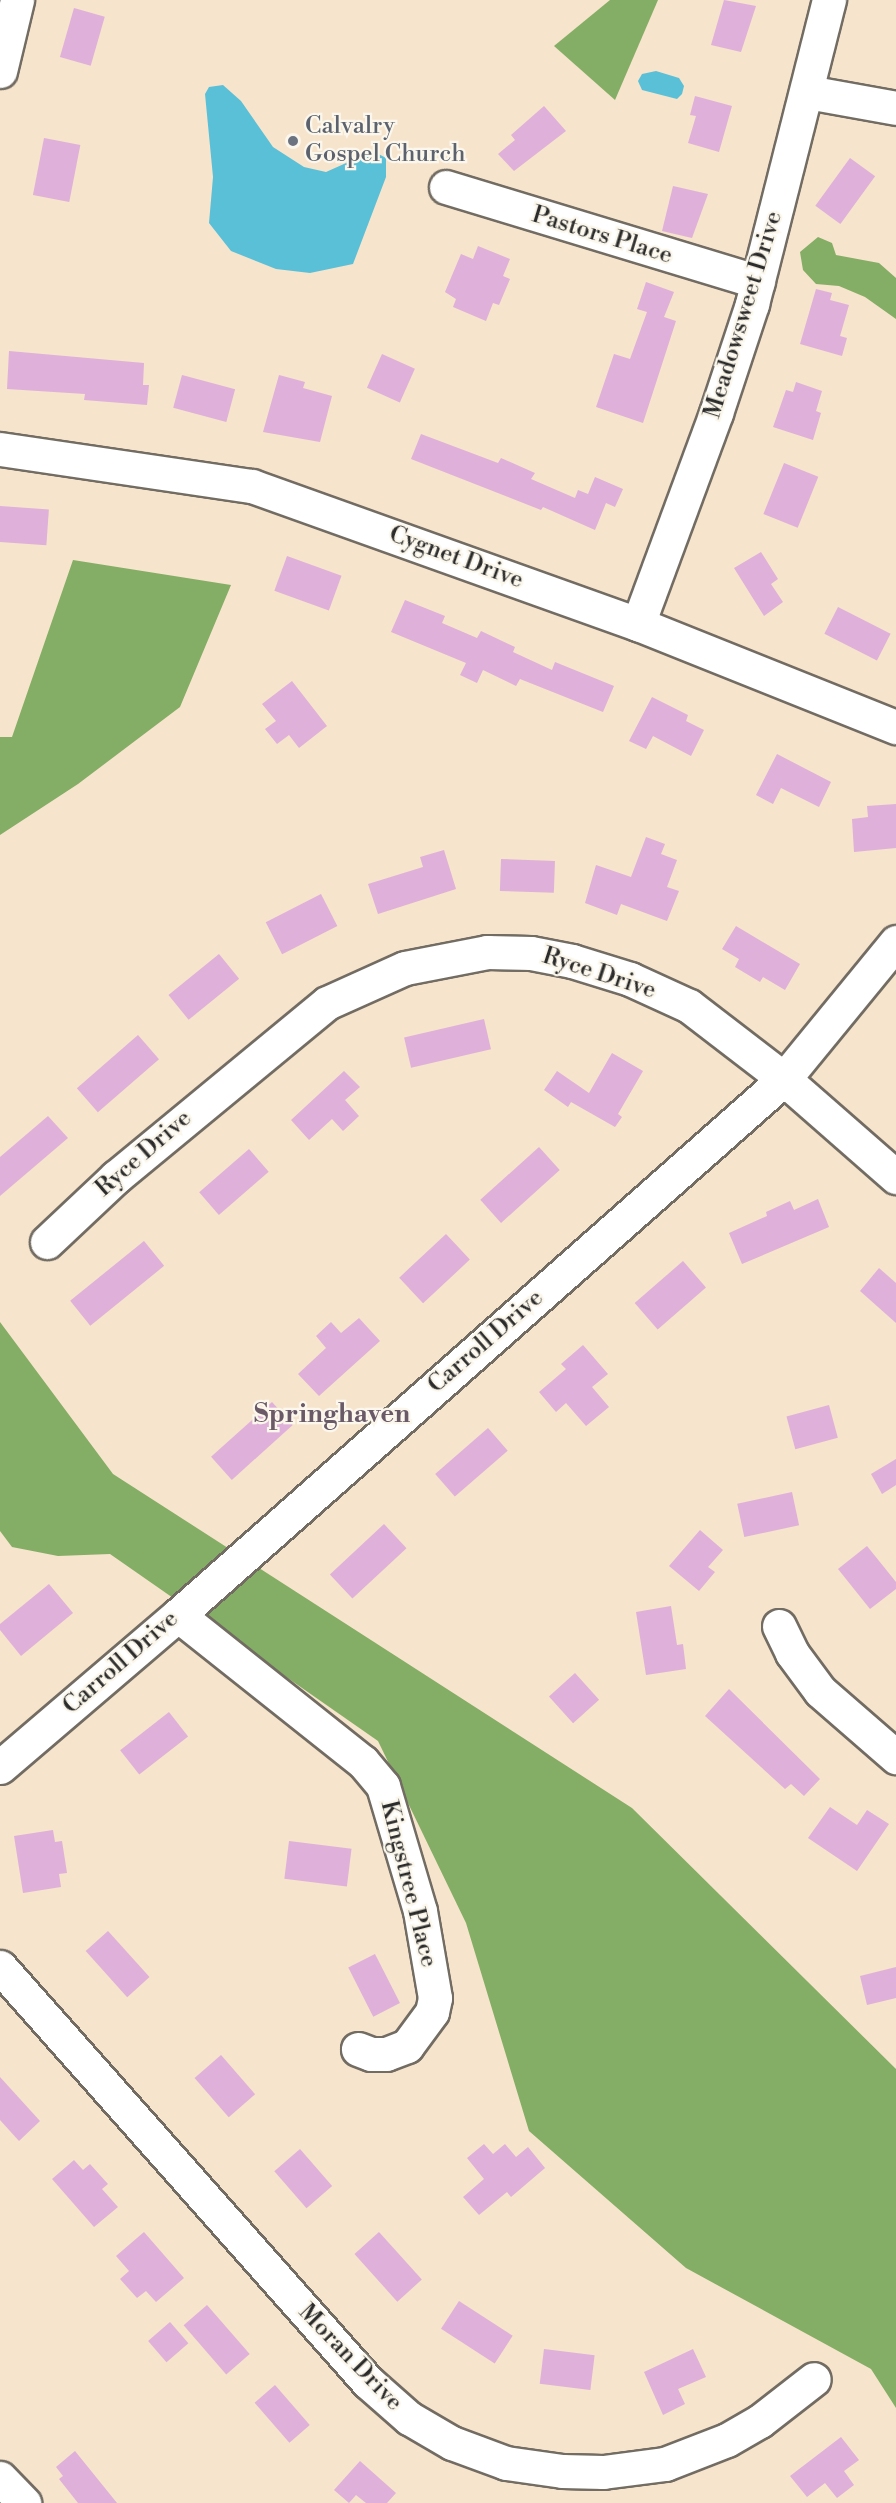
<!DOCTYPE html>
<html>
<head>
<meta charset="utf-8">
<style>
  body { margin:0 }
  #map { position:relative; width:896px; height:2503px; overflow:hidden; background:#f6e4cc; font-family:"Libre Bodoni",serif }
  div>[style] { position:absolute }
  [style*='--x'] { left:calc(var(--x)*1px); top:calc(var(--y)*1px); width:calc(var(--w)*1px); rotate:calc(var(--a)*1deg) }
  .forest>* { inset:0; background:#84ae65 }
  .water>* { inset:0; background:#5ac0d8 }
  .building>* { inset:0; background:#dfb0d9; transform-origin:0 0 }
  .roads { filter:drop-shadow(2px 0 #726c63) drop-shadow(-2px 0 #726c63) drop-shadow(0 2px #726c63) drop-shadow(0 -2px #726c63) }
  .minor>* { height:33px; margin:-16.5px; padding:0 16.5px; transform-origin:16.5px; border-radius:16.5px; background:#fff }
  .dots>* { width:16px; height:16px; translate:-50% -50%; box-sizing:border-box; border:3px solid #fbf7ec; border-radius:50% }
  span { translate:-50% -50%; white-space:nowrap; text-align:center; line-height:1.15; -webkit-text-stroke:4.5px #fbf7ec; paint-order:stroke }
  .worship-label { font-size:24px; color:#5b616d }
  .left { translate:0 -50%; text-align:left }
  .street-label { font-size:24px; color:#2b2b2b }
  .neighbourhood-label { font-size:26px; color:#6a5a68; font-weight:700 }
</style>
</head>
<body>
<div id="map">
  <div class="forest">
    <div style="clip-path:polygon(610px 0,658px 0,615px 100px,554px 46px)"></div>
    <div style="clip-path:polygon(818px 237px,832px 243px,836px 255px,879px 263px,896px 278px,896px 319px,865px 297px,839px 286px,816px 284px,803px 270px,800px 252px)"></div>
    <div style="clip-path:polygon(73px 560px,231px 585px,180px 707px,78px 784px,0 835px,0 737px,12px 737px)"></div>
    <div style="clip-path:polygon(0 1322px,113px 1474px,632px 1808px,896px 2069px,896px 2408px,871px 2369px,686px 2268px,529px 2131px,466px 1923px,378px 1741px,110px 1554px,58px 1556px,12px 1547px,0 1531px)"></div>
  </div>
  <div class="water">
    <div style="clip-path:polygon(656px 71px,679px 78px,684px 86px,682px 94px,677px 99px,642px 90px,638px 81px,642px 74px)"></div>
    <div style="clip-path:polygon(223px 85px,241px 101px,273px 147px,304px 167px,326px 172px,373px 151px,386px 158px,386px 177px,353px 264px,310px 273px,276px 269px,231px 251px,209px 223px,213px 177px,205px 94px,209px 87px)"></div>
  </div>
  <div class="building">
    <div style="clip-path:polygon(724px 0,756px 6px,741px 52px,711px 45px)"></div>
    <div style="left:74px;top:8px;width:32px;height:51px;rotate:16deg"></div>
    <div style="clip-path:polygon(695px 96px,732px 106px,719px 152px,688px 143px,696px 116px,690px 115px)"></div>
    <div style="clip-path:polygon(544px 106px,566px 131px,514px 171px,498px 154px,515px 140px,511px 135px)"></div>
    <div style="left:44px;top:138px;width:37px;height:58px;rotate:11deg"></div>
    <div style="left:850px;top:158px;width:31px;height:59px;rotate:36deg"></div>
    <div style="clip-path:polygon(673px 186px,708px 194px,692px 238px,662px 231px)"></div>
    <div style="clip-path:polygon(478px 246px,510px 259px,503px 276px,510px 279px,499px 305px,493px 303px,486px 321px,453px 307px,456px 299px,445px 292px,461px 254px,473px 259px)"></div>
    <div style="clip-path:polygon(646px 282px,674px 292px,664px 317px,676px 321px,643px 423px,596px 407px,614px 354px,630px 359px,647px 312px,637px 309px)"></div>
    <div style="clip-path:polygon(816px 289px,832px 293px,830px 300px,849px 305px,840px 336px,847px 338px,842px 356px,800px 344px)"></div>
    <div style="clip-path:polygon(9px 351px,144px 363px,143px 385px,149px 385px,147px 405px,84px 400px,85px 394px,7px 389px)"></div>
    <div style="left:382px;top:354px;width:36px;height:37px;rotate:24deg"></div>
    <div style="left:182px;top:375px;width:55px;height:34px;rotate:15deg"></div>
    <div style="clip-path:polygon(279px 375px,305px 382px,303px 388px,332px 396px,320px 442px,263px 432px)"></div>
    <div style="clip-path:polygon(796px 382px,822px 391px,816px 411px,821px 413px,813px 440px,773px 427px,786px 390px,793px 392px)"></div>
    <div style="clip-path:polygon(421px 434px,498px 463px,501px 458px,535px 473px,531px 479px,575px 498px,578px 490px,588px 494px,595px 477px,623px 489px,615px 507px,606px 503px,595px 530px,543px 507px,541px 510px,411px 459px)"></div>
    <div style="left:784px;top:463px;width:37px;height:55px;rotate:22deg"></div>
    <div style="left:0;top:506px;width:49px;height:36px;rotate:4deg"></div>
    <div style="clip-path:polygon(761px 552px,778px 579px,771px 584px,783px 602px,764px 616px,734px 568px)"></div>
    <div style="left:287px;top:556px;width:58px;height:37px;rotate:20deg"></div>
    <div style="clip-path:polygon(405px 600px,445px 616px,442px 623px,477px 638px,481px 631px,515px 647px,513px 652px,552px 670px,555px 662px,614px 686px,603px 712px,520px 679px,516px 686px,483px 670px,477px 683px,460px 675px,466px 663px,391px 632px)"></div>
    <div style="left:838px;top:607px;width:59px;height:30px;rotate:27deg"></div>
    <div style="clip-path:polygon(292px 681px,327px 726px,299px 748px,289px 735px,277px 744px,265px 729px,276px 721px,262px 704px)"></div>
    <div style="clip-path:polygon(652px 697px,688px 715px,686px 721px,704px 730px,691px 756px,653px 736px,646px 749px,629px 741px)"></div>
    <div style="clip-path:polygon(777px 754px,831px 782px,819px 807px,781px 788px,773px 804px,756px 795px)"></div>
    <div style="clip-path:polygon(896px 804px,896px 848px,854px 852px,852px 819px,868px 817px,867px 806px)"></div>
    <div style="clip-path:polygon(646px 837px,665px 844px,661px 854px,677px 860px,667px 887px,679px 891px,667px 921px,621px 904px,617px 915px,585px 903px,596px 865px,631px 877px)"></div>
    <div style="clip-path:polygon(444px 850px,456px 889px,378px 914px,368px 884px,423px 867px,420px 857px)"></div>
    <div style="left:501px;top:859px;width:54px;height:32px;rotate:2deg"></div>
    <div style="left:321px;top:894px;width:36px;height:62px;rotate:63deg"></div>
    <div style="clip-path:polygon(736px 926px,800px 964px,785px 990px,763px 977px,760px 982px,735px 967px,739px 959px,722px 949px)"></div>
    <div style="left:219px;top:954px;width:32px;height:65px;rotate:51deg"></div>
    <div style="left:484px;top:1019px;width:31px;height:82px;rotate:77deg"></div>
    <div style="left:138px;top:1035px;width:32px;height:81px;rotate:49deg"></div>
    <div style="clip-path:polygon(612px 1053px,643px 1071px,618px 1114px,622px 1117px,615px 1127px,571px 1102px,568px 1107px,544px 1090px,557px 1071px,589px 1093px)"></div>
    <div style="clip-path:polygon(344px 1071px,360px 1087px,345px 1100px,359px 1116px,343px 1131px,332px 1119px,309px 1140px,291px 1120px)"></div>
    <div style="clip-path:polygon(48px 1116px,68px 1138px,0 1196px,0 1157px)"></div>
    <div style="left:539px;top:1147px;width:31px;height:79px;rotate:48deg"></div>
    <div style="left:249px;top:1149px;width:30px;height:66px;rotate:49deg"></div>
    <div style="clip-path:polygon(818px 1199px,829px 1227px,742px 1264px,729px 1233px,767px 1216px,766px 1212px,790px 1201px,794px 1210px)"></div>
    <div style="left:446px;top:1234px;width:35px;height:64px;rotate:47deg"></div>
    <div style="left:144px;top:1241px;width:32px;height:95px;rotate:51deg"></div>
    <div style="left:683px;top:1261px;width:35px;height:64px;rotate:49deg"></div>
    <div style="clip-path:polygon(879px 1268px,896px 1283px,896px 1323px,860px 1291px)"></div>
    <div style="clip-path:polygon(359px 1318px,380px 1341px,319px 1396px,298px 1374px,326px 1348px,316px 1336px,331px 1322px,341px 1333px)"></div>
    <div style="clip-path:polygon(583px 1345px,608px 1374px,592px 1387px,609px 1407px,586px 1426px,566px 1403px,556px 1412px,539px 1392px,566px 1369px,561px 1364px)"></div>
    <div style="left:272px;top:1402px;width:31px;height:82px;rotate:48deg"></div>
    <div style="left:829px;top:1405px;width:34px;height:44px;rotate:75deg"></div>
    <div style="left:488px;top:1428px;width:30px;height:70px;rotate:49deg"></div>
    <div style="clip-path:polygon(896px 1459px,896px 1485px,882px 1494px,871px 1474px)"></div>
    <div style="left:792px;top:1492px;width:34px;height:56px;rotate:78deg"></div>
    <div style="left:384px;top:1524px;width:33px;height:74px;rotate:47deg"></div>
    <div style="clip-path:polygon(700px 1530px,723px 1550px,708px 1567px,715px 1572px,699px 1591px,669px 1566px)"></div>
    <div style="clip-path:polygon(867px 1546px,896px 1582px,896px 1589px,870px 1609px,838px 1569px)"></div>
    <div style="clip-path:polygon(49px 1584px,73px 1613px,21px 1656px,0 1630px,0 1624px)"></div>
    <div style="clip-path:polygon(671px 1606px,677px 1645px,683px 1644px,686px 1669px,646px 1675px,636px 1612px)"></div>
    <div style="left:575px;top:1673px;width:36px;height:35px;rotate:48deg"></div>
    <div style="clip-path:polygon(729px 1689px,820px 1779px,804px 1796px,791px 1784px,785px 1789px,705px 1716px)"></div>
    <div style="left:169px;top:1712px;width:31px;height:62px;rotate:52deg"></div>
    <div style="clip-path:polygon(830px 1807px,857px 1825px,867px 1810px,889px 1824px,857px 1871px,808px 1838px)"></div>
    <div style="clip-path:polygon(53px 1830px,55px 1842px,62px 1841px,67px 1873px,59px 1874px,61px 1887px,23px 1893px,14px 1836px)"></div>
    <div style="left:289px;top:1841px;width:63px;height:38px;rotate:7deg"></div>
    <div style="left:108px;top:1931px;width:62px;height:30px;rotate:48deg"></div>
    <div style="left:375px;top:1954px;width:55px;height:30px;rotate:63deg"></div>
    <div style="clip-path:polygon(896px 1967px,896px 1998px,867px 2005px,860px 1976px)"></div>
    <div style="left:221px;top:2055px;width:52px;height:35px;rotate:49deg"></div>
    <div style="clip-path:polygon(0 2077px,40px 2121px,19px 2141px,0 2120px)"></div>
    <div style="clip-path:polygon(484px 2144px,493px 2154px,505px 2144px,516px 2157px,528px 2147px,545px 2168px,511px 2197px,507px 2192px,479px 2215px,463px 2197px,484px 2179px,467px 2158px)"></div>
    <div style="left:300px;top:2149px;width:49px;height:34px;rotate:49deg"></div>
    <div style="clip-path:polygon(74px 2160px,83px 2170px,90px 2164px,108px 2184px,102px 2189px,118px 2207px,94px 2227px,52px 2179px)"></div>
    <div style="clip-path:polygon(144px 2232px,184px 2278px,156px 2302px,146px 2291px,137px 2298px,120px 2279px,129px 2271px,116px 2256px)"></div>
    <div style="left:379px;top:2232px;width:64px;height:33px;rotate:48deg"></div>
    <div style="left:459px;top:2301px;width:64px;height:33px;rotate:33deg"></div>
    <div style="left:207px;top:2305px;width:65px;height:31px;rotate:49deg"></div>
    <div style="left:170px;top:2322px;width:28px;height:29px;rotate:49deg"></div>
    <div style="left:544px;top:2349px;width:51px;height:35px;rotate:7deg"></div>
    <div style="clip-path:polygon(693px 2349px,706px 2377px,678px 2389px,685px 2404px,663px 2415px,644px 2372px)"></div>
    <div style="left:275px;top:2385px;width:53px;height:27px;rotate:49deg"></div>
    <div style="clip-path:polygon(841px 2437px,859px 2460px,844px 2471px,854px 2485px,837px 2498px,825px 2483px,807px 2497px,790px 2476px)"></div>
    <div style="clip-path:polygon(75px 2451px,117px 2503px,78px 2503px,59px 2479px,63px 2476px,56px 2467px)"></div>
    <div style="clip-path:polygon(360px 2461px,396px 2493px,387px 2503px,366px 2503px,356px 2495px,349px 2503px,334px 2490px)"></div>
  </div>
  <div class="roads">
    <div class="minor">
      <div style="--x:0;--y:71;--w:73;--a:-76.5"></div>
      <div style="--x:807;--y:92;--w:90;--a:10.2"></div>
      <div style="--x:446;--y:187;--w:326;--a:16.9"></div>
      <div style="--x:0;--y:449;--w:255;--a:8.4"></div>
      <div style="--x:252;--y:486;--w:410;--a:19.7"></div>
      <div style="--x:638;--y:624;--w:278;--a:21.8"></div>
      <div style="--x:638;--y:624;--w:225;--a:-69.7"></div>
      <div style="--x:716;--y:413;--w:115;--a:-71.7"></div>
      <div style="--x:752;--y:304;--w:314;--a:-75.8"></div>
      <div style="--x:47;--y:1242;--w:95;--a:-43.3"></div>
      <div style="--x:116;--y:1177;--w:273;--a:-39.5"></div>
      <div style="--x:327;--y:1003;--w:85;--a:-24.2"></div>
      <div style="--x:405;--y:968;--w:84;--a:-11"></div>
      <div style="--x:487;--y:952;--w:44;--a:1.3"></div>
      <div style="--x:531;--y:953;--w:42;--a:11"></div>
      <div style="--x:572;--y:961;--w:61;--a:17.2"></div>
      <div style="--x:630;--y:979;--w:65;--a:24.6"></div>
      <div style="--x:689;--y:1006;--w:120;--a:37.5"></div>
      <div style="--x:784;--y:1079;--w:149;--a:41.2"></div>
      <div style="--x:178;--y:1615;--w:236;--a:38.5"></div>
      <div style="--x:363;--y:1762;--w:31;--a:50"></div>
      <div style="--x:383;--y:1786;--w:130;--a:73.5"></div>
      <div style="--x:420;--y:1911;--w:88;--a:80.2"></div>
      <div style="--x:435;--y:1998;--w:14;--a:102"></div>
      <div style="--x:432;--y:2012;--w:42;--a:126.3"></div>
      <div style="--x:407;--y:2046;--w:22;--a:159"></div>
      <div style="--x:386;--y:2054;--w:15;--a:180"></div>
      <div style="--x:371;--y:2054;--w:14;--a:-159"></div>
      <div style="--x:779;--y:1626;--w:30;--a:64"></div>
      <div style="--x:792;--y:1653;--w:47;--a:53.6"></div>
      <div style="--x:820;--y:1691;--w:101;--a:41"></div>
      <div style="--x:0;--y:1767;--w:234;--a:-40.5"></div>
      <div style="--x:178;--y:1615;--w:809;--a:-41.49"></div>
      <div style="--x:784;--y:1079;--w:177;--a:-50.7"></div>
      <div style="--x:0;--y:1967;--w:555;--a:48.44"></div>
      <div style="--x:368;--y:2382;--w:55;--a:41.3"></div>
      <div style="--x:409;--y:2418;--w:50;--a:30.2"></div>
      <div style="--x:452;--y:2443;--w:58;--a:20.3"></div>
      <div style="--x:506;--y:2463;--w:57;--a:8.1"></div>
      <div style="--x:562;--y:2471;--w:41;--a:1.4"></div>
      <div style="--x:603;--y:2472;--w:63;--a:-7.4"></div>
      <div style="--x:665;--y:2464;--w:66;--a:-21.2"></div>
      <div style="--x:727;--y:2440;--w:38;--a:-30"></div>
      <div style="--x:760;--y:2421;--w:68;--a:-37.9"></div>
      <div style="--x:0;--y:2478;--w:35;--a:46"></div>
    </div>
  </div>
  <div class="dots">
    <div style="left:293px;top:141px;background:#6b7280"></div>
  </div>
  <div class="worship-label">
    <span class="left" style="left:305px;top:141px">Calvalry<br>Gospel Church</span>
  </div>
  <div class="street-label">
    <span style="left:602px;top:236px;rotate:17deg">Pastors Place</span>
    <span style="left:744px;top:315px;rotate:-73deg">Meadowsweet Drive</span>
    <span style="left:456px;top:558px;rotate:20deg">Cygnet Drive</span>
    <span style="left:599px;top:974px;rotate:18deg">Ryce Drive</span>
    <span style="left:144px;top:1154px;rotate:-41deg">Ryce Drive</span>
    <span style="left:486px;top:1342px;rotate:-41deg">Carroll Drive</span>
    <span style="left:121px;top:1663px;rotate:-41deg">Carroll Drive</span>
    <span style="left:408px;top:1884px;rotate:76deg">Kingstree Place</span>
    <span style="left:350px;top:2358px;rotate:46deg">Moran Drive</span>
  </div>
  <div class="neighbourhood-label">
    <span style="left:332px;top:1415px">Springhaven</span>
  </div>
</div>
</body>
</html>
